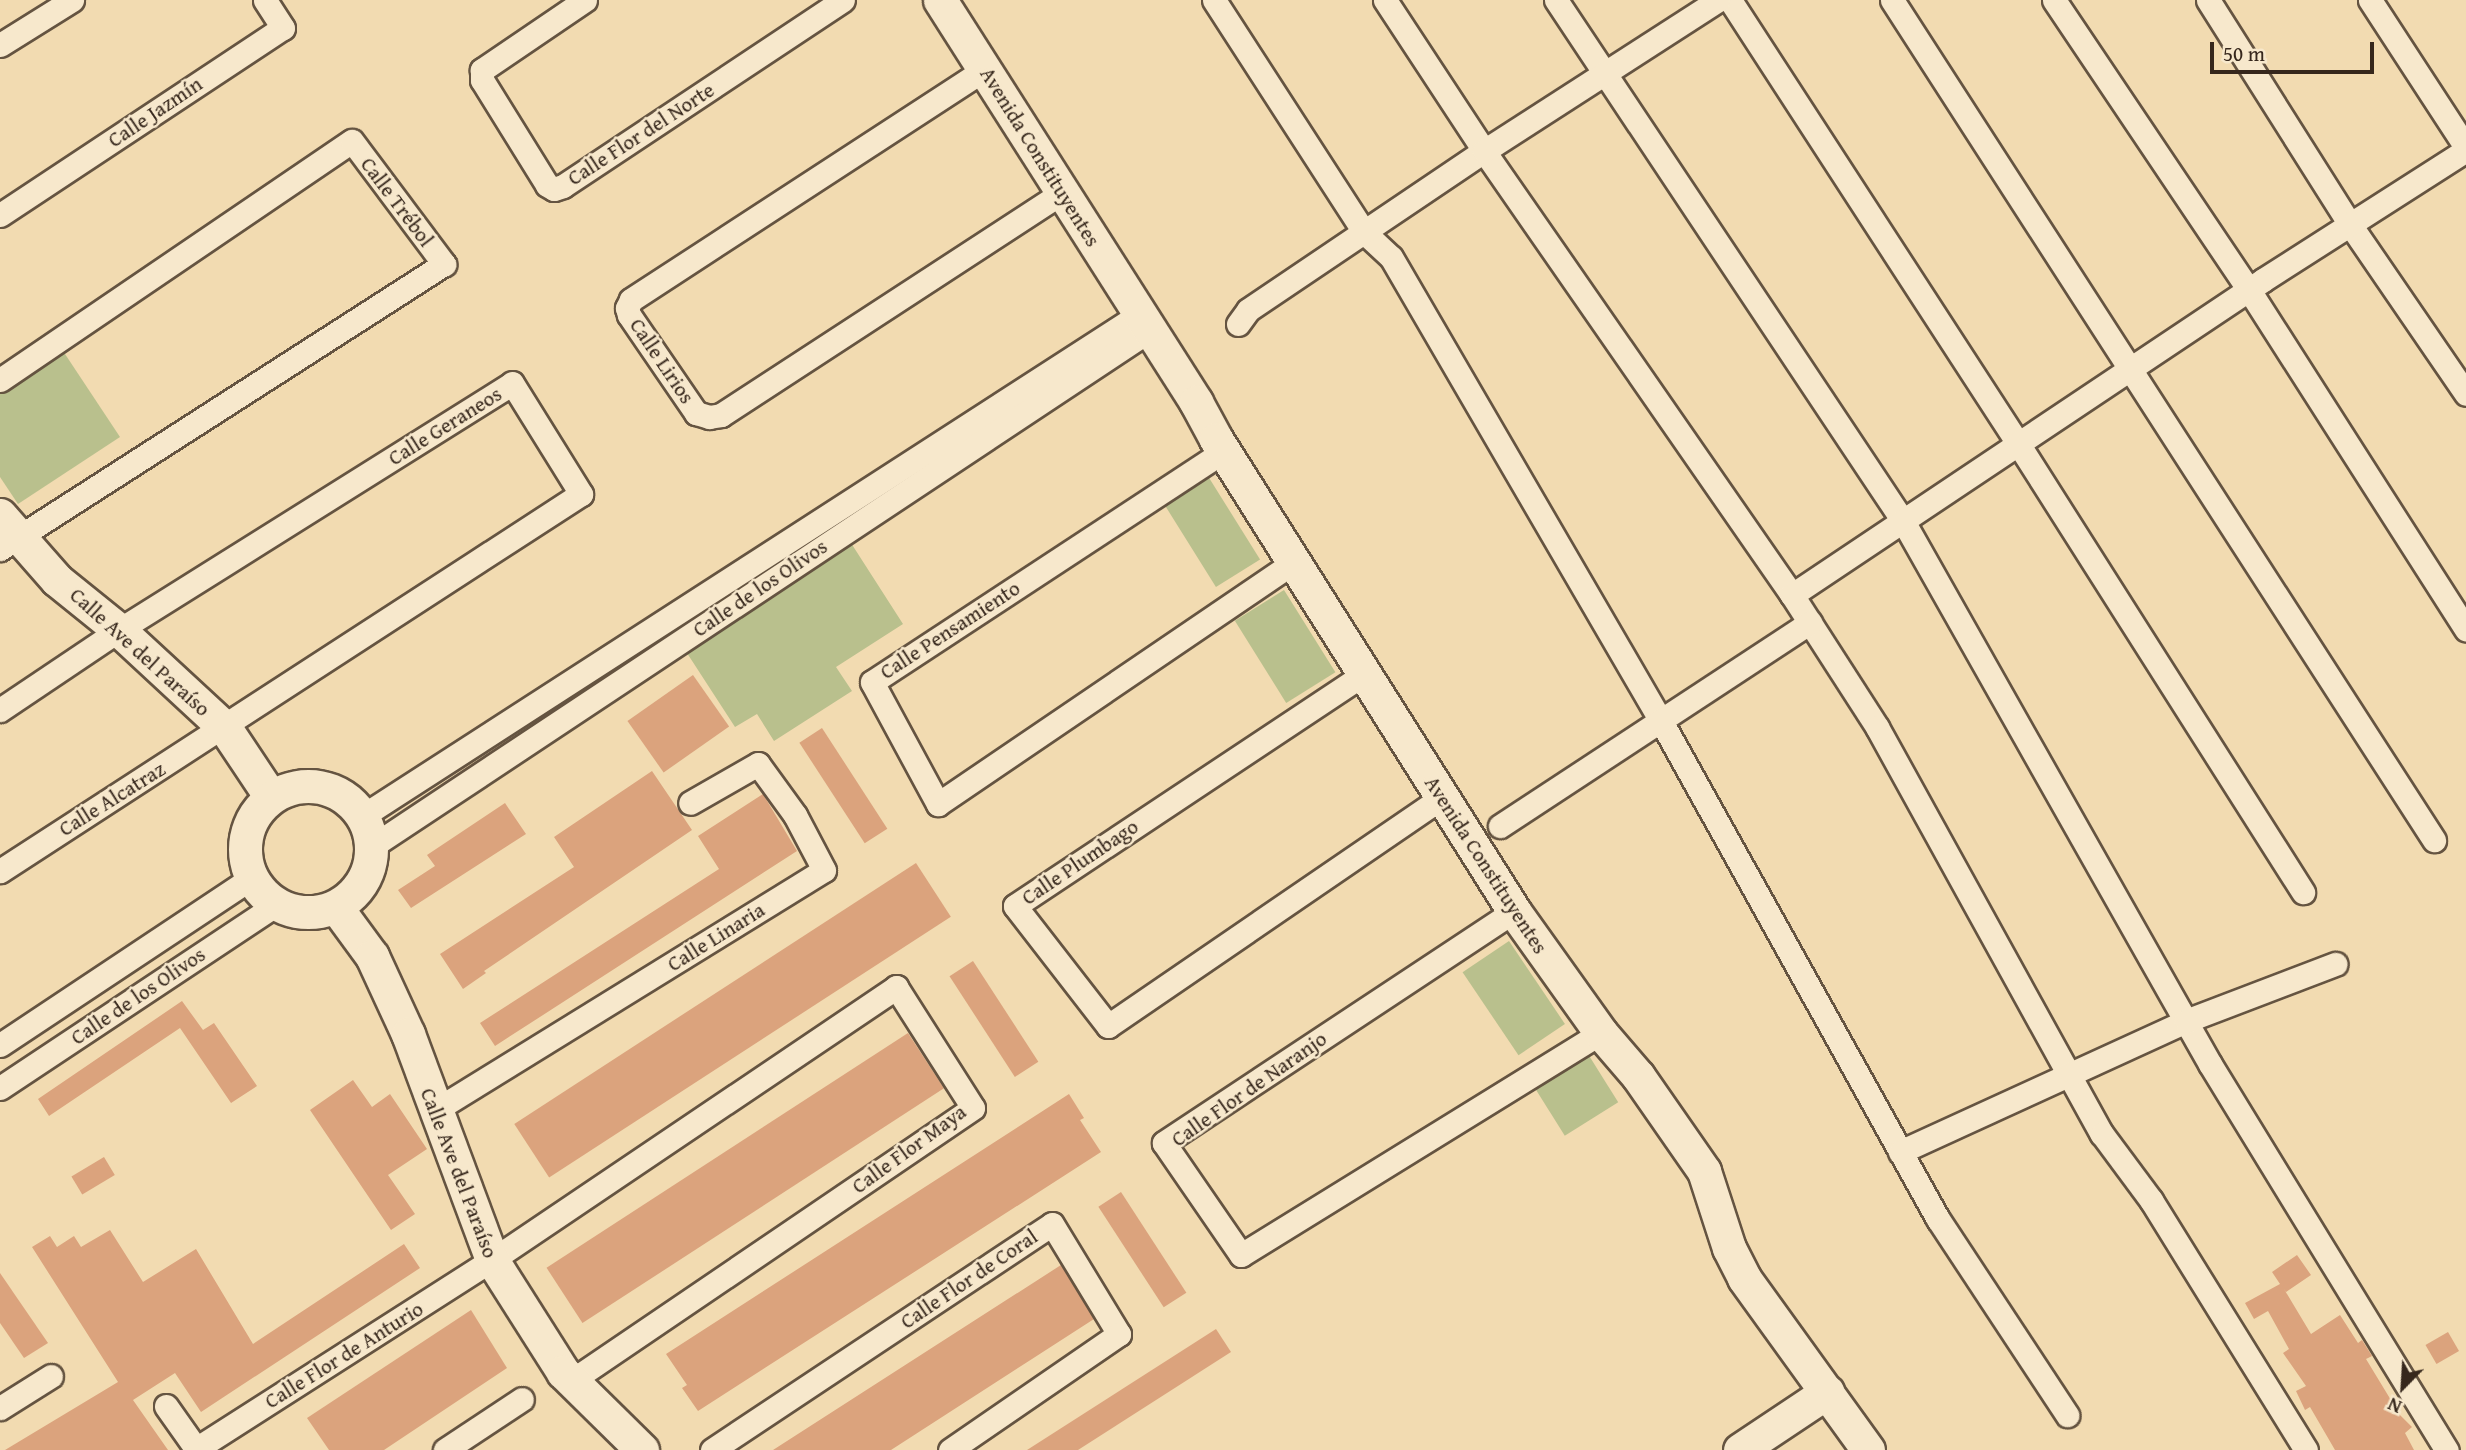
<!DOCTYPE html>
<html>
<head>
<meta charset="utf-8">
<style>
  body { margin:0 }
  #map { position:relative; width:2466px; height:1450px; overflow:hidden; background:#f2dbb1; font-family:"Gentium Book Plus",serif }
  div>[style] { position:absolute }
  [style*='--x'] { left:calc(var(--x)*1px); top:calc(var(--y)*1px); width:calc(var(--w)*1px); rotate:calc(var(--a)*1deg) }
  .green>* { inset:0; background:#b9c08d; transform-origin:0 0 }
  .building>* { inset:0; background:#dba37d; transform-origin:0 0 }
  .roads { filter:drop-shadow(2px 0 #655441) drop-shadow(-2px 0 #655441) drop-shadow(0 2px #655441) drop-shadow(0 -2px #655441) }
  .street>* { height:23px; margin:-11.5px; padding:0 11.5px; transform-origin:11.5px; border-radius:11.5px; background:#f7e8cc }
  .secondary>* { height:33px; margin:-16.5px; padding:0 16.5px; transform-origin:16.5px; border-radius:16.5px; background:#f7e8cc }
  .secondary>.ring { margin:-16.5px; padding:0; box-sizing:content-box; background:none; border:33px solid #f7e8cc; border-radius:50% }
  span { translate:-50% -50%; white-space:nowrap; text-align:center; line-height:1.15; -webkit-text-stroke:5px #f7e8cc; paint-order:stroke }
  .street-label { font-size:21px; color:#36271c }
  .north { position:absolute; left:2368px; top:1352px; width:70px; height:70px; -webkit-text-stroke:5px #f7e8cc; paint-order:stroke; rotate:204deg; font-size:19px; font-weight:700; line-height:28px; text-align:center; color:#36271c }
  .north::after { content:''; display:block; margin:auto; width:24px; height:32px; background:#36271c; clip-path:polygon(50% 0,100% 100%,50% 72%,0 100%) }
  .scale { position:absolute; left:2210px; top:42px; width:164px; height:32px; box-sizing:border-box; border:4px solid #36271c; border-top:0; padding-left:9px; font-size:21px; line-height:24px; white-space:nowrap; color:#36271c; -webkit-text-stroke:5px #f7e8cc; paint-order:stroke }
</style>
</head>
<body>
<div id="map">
  <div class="green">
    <div style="clip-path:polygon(63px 351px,120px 437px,18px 504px,0 477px,0 393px)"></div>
    <div style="left:1206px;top:473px;width:102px;height:52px;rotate:58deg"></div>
    <div style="clip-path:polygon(851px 543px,903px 624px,836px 667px,852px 691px,774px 741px,757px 714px,735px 727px,685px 650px)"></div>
    <div style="left:1284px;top:590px;width:97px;height:58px;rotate:58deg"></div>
    <div style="left:1509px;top:941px;width:100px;height:56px;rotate:56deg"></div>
    <div style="left:1588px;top:1054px;width:57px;height:63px;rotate:58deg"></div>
  </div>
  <div class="building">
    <div style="left:693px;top:675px;width:63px;height:80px;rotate:55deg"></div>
    <div style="left:822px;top:728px;width:120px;height:27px;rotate:57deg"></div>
    <div style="clip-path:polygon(652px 771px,692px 830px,484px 971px,486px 973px,463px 989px,440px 954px,574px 867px,554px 837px)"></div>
    <div style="clip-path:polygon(763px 794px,797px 851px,495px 1046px,480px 1023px,719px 869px,698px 836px)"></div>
    <div style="clip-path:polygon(505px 803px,526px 834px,411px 908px,398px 890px,435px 866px,427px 855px)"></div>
    <div style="left:916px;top:863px;width:64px;height:479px;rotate:57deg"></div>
    <div style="left:973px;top:961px;width:120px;height:28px;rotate:57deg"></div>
    <div style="clip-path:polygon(182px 1001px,203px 1030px,214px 1023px,257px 1086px,231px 1103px,180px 1028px,49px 1116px,38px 1099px)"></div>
    <div style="left:908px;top:1033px;width:66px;height:431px;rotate:57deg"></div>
    <div style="clip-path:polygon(353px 1080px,372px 1107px,390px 1094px,427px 1149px,388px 1175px,415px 1214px,391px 1230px,310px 1110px)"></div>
    <div style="clip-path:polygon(1069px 1094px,1084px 1118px,1080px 1120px,1101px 1152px,698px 1411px,682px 1388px,687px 1385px,666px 1354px)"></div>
    <div style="left:104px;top:1157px;width:21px;height:38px;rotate:59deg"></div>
    <div style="left:1121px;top:1192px;width:120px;height:27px;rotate:57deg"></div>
    <div style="clip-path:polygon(110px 1230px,143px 1282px,196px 1249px,253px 1344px,404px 1244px,420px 1268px,201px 1412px,175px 1373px,133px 1400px,168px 1450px,5px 1450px,118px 1382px,32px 1247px,50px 1236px,57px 1247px,74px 1236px,81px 1247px)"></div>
    <div style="clip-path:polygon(2297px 1255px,2311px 1275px,2286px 1292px,2284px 1289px,2311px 1334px,2340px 1315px,2358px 1343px,2362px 1340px,2372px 1356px,2366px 1359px,2400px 1415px,2412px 1427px,2405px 1433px,2414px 1450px,2335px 1450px,2310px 1407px,2305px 1410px,2296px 1391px,2306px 1386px,2283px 1353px,2289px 1349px,2268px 1311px,2254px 1319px,2245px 1303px,2280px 1284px,2272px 1272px)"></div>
    <div style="clip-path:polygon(1061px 1265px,1094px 1319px,1032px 1359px,891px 1450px,773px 1450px)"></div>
    <div style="clip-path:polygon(0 1273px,48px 1343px,24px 1358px,0 1323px)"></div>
    <div style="clip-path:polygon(471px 1310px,507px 1368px,384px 1450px,329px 1450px,307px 1418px)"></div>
    <div style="clip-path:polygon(1216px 1329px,1231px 1352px,1078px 1450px,1027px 1450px)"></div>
    <div style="left:2448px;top:1332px;width:22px;height:26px;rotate:60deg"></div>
  </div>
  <div class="roads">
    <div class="street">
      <div style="--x:585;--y:0;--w:125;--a:145.8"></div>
      <div style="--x:482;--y:70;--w:10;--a:90"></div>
      <div style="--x:482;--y:80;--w:123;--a:58.2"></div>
      <div style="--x:547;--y:185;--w:8;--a:30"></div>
      <div style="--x:554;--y:189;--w:9;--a:-18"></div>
      <div style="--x:563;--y:186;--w:336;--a:-33.6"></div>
      <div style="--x:1214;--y:0;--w:278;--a:57.1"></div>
      <div style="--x:1365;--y:233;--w:35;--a:43"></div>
      <div style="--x:1391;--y:257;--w:537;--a:59.81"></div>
      <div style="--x:1661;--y:721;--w:570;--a:60.92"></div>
      <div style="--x:1938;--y:1219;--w:235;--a:56.6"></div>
      <div style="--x:1385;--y:0;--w:181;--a:56.7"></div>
      <div style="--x:1484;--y:151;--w:540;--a:55.25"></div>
      <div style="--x:1792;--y:595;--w:157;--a:57.2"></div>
      <div style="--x:1877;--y:727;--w:465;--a:61.1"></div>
      <div style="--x:2102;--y:1134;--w:82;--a:53.4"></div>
      <div style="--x:2151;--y:1200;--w:294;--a:58.2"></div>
      <div style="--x:1556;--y:0;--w:626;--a:56.34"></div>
      <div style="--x:1903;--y:521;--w:624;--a:60.52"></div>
      <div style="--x:2210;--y:1064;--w:453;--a:58.5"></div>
      <div style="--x:1730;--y:0;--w:531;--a:57"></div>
      <div style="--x:2019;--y:445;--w:530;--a:57.57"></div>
      <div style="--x:1892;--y:0;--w:1000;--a:57.17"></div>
      <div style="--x:2054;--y:0;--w:349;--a:56.1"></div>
      <div style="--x:2249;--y:290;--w:403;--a:57.4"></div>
      <div style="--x:2208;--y:0;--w:264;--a:57.7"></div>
      <div style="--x:2349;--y:223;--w:207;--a:55.6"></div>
      <div style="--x:2370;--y:0;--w:176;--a:56.9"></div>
      <div style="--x:0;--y:45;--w:85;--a:-32"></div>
      <div style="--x:985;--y:69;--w:423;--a:146.9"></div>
      <div style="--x:631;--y:300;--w:9;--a:117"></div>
      <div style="--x:627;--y:308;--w:7;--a:74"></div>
      <div style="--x:629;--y:315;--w:119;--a:55.6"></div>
      <div style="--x:696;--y:413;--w:14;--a:17"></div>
      <div style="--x:709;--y:417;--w:12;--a:-9"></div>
      <div style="--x:721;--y:415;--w:407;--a:-33.1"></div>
      <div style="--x:0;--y:215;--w:339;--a:-33.5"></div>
      <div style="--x:283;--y:28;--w:33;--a:-123"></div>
      <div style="--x:1238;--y:324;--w:17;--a:-54"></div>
      <div style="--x:1248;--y:310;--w:285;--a:-34"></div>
      <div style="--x:1484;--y:151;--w:278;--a:-32.8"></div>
      <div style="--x:0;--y:380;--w:425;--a:-34.2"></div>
      <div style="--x:352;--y:141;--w:154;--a:53.2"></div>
      <div style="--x:444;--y:264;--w:528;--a:147.3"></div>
      <div style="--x:1224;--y:451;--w:421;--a:146.7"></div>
      <div style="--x:872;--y:682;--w:139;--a:61.6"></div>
      <div style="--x:938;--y:804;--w:430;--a:-34.2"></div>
      <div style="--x:1792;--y:595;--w:567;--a:-33.77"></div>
      <div style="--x:2263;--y:280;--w:241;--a:-32.6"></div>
      <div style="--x:1364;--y:674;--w:419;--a:146.4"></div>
      <div style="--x:1015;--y:906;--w:152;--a:52.2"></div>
      <div style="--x:1108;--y:1026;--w:405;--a:-34.4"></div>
      <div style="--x:0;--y:710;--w:143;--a:-33.9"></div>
      <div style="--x:119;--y:630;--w:464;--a:-32.1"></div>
      <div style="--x:512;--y:383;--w:131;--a:58.1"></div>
      <div style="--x:581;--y:494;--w:693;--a:147.02"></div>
      <div style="--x:361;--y:817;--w:927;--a:-32.85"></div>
      <div style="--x:1500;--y:826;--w:371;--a:-33.3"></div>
      <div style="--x:371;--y:847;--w:935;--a:-33.57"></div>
      <div style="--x:1514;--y:911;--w:420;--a:146.5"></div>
      <div style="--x:1164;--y:1143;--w:136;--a:55.5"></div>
      <div style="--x:1241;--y:1255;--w:423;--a:-31.7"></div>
      <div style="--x:0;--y:1045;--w:301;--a:-33.6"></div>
      <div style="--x:0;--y:1088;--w:333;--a:-33.6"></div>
      <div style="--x:434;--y:1111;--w:458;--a:-31.7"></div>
      <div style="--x:824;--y:870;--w:62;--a:-117.8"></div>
      <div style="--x:795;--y:815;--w:63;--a:-126"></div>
      <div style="--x:758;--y:764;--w:78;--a:150.2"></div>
      <div style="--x:1900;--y:1152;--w:315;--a:-24.6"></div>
      <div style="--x:2186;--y:1021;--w:160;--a:-20.9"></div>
      <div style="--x:166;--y:1406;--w:54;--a:54.8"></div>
      <div style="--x:0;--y:1408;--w:60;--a:-32.1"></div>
      <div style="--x:196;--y:1449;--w:351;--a:-32.6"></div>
      <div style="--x:492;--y:1260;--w:488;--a:-34"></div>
      <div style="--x:896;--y:987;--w:143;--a:57.5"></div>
      <div style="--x:973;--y:1108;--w:485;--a:145.8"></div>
      <div style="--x:445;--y:1450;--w:92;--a:-33.5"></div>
      <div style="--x:712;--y:1450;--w:408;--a:-33.6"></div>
      <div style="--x:1052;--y:1224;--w:129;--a:58.7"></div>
      <div style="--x:1119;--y:1334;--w:205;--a:145.5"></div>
    </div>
    <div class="secondary">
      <div style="--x:940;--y:0;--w:477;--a:57.5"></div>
      <div style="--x:1196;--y:402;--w:42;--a:61.6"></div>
      <div style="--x:1216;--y:439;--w:558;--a:57.73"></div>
      <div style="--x:1514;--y:911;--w:150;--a:54.5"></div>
      <div style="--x:1601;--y:1033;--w:57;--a:49.3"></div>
      <div style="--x:1638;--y:1076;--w:116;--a:55.2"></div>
      <div style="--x:1704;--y:1171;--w:81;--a:72"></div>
      <div style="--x:1729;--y:1248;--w:34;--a:63"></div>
      <div style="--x:1744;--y:1278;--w:212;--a:54.2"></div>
      <div style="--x:0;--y:515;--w:86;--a:48.8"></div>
      <div style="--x:57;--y:580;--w:80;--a:38.9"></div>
      <div style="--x:119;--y:630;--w:144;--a:42.8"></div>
      <div style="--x:225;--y:728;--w:83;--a:56.3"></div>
      <div class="ring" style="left:245px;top:786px;width:93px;height:93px"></div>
      <div style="--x:336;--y:907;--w:61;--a:53.7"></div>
      <div style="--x:372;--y:956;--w:86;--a:65.2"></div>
      <div style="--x:408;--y:1034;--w:241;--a:69.6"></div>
      <div style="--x:492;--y:1260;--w:133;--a:57.6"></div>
      <div style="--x:563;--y:1372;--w:111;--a:44.6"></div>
      <div style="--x:1740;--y:1450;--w:105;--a:-33.7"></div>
    </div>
  </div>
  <div class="street-label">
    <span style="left:155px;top:112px;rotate:-34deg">Calle Jazmín</span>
    <span style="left:641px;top:134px;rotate:-33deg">Calle Flor del Norte</span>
    <span style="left:1040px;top:157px;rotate:58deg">Avenida Constituyentes</span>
    <span style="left:397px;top:202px;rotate:53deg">Calle Trébol</span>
    <span style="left:662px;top:361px;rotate:56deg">Calle Lirios</span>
    <span style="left:445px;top:426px;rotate:-32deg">Calle Geraneos</span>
    <span style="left:760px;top:588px;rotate:-34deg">Calle de los Olivos</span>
    <span style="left:950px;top:630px;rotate:-33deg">Calle Pensamiento</span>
    <span style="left:140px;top:652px;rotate:42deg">Calle Ave del Paraíso</span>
    <span style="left:112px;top:799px;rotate:-32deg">Calle Alcatraz</span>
    <span style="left:1080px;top:862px;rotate:-34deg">Calle Plumbago</span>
    <span style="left:1486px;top:865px;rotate:57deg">Avenida Constituyentes</span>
    <span style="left:716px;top:937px;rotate:-32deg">Calle Linaria</span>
    <span style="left:138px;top:996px;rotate:-34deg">Calle de los Olivos</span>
    <span style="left:1249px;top:1089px;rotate:-35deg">Calle Flor de Naranjo</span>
    <span style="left:909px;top:1149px;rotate:-36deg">Calle Flor Maya</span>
    <span style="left:459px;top:1173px;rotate:69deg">Calle Ave del Paraíso</span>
    <span style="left:969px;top:1279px;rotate:-34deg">Calle Flor de Coral</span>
    <span style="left:344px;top:1355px;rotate:-32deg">Calle Flor de Anturio</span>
  </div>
  <div class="north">N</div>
  <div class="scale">50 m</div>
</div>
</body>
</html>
